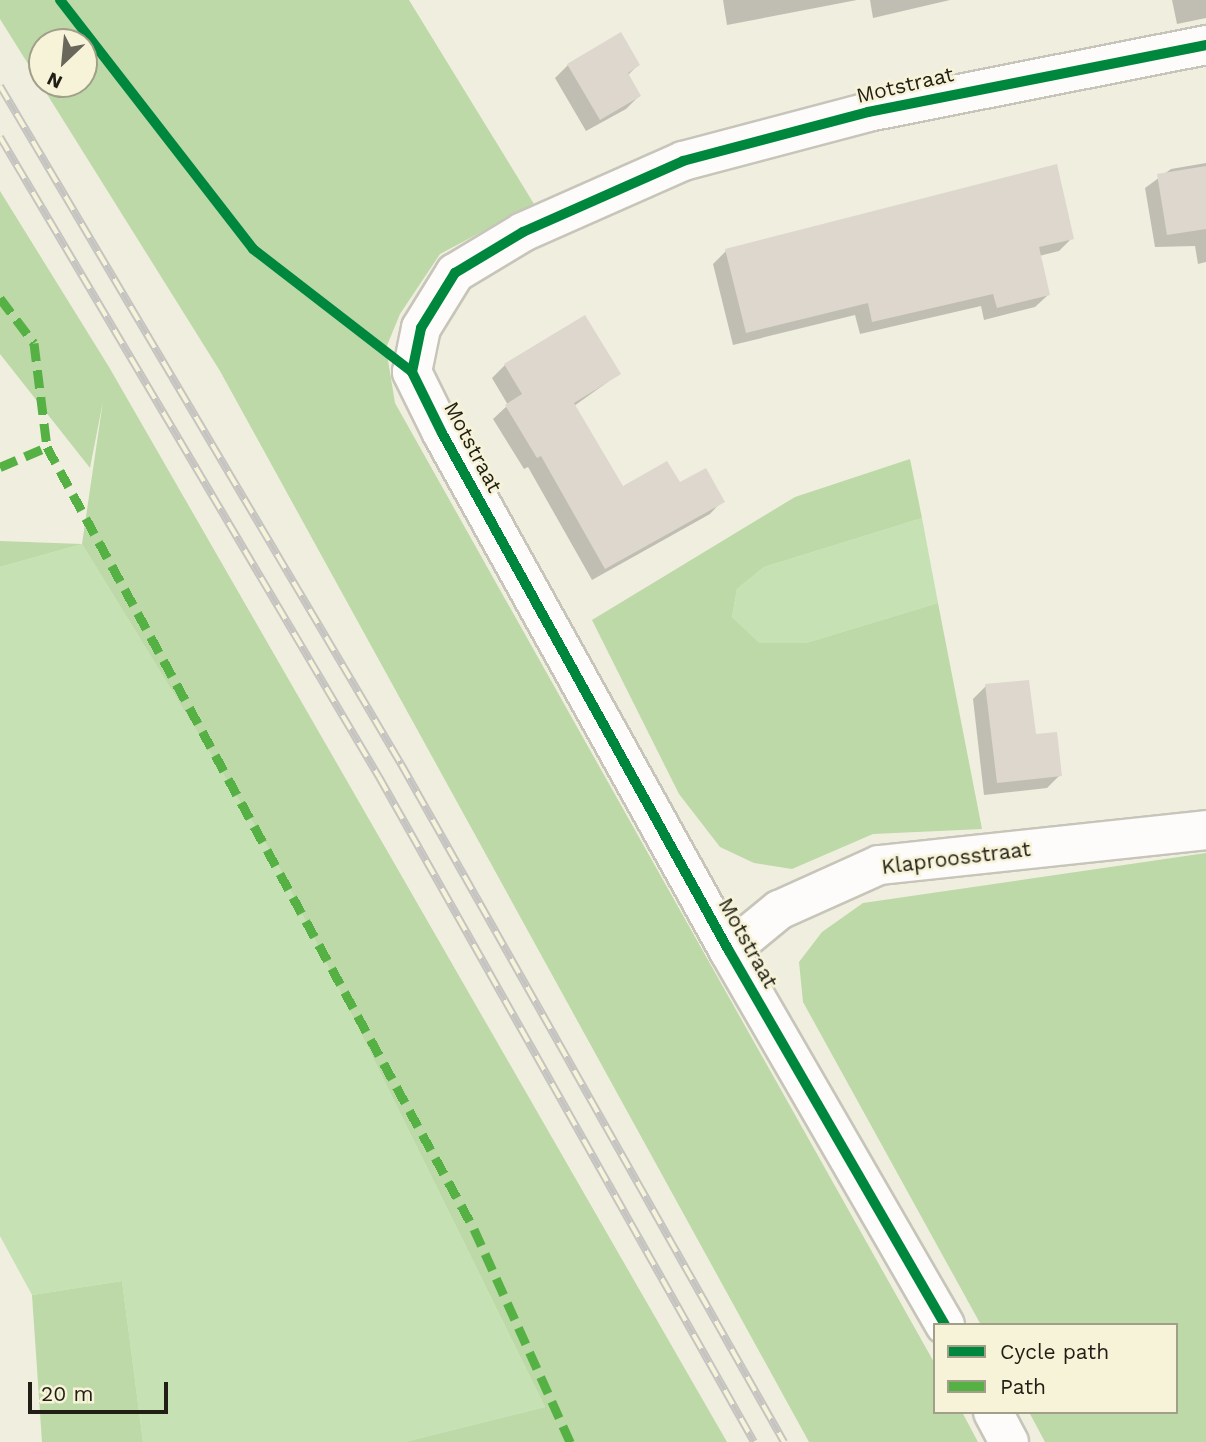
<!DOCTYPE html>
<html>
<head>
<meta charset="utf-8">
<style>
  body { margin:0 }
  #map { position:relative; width:1206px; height:1442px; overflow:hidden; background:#f0eedf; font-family:"Work Sans",sans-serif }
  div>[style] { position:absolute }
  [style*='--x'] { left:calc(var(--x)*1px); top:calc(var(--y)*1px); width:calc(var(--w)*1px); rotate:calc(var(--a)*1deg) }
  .green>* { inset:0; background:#c6e1b3 }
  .forest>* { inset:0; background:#bcd9a7 }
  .shadow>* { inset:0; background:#0003 }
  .building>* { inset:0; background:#ddd7ce }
  .roads { filter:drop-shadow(2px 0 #c7c5ba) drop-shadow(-2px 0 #c7c5ba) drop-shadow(0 2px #c7c5ba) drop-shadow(0 -2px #c7c5ba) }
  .street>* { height:38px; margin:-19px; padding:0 19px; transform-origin:19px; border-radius:19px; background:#fdfcfa }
  .rail>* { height:8px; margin-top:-4px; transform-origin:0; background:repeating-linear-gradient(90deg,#f7f3d8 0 16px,#c5c4c0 0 32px); box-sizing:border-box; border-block:2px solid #c5c4c0 }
  .quiet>* { height:9px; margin-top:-4.5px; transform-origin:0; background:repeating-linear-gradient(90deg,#55b144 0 18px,transparent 0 27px) }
  .cycleway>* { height:10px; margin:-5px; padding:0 5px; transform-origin:5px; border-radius:5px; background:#00873e }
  span { translate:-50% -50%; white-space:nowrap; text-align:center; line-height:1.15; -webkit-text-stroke:5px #f7f3d8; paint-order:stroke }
  .street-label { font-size:21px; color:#211f15 }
  .legend { position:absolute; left:933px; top:1323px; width:245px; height:91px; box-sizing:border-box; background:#f7f3d8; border:2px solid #a19e8a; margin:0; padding:9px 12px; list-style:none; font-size:21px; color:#211f15 }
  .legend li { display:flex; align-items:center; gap:14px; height:35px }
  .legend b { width:35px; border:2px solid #a19e8a }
  .north { position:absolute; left:28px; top:28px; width:70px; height:70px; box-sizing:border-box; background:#f7f3d8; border:2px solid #a19e8a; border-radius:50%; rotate:206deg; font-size:19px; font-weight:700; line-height:28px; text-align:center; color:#211f15 }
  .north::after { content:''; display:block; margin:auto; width:24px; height:32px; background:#69675c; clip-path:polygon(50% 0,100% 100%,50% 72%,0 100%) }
  .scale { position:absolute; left:28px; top:1382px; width:140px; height:32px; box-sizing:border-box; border:4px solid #211f15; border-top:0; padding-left:9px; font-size:21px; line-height:24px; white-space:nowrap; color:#211f15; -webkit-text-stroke:5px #f7f3d8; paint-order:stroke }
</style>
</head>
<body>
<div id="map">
  <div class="green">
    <div style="clip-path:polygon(922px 518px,938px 603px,806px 643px,759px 644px,732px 617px,737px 589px,764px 567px)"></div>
    <div style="clip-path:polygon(82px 544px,274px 857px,545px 1407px,405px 1442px,143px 1442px,122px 1281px,32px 1295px,0 1236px,0 567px)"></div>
  </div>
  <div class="forest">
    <div style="clip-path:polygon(evenodd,0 0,409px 0,534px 204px,440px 254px,400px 314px,386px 348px,395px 403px,935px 1364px,935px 1412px,962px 1412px,978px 1442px,809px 1442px,220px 371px,0 19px,0 0,42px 42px,84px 42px,84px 84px,42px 84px,42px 42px)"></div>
    <div style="clip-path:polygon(0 191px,109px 367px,727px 1442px,405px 1442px,545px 1407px,274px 857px,82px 544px,0 567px,0 541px,82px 544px,103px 401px,90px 468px,0 354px)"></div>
    <div style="clip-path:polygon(910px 459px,922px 518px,764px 567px,737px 589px,732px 617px,759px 643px,806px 643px,938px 603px,982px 829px,873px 834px,792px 869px,754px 863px,720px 847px,679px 794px,592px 620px,795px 497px)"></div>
    <div style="clip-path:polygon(1206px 853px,1206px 1442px,1045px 1442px,1029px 1412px,1176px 1412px,1176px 1325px,981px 1325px,803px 1002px,799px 962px,822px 932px,863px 903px)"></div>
    <div style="clip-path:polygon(122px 1281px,143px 1442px,42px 1442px,32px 1295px)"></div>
  </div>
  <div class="shadow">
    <div style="clip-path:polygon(723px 0,857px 0,727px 25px)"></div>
    <div style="clip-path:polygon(870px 0,950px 0,873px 18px)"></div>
    <div style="clip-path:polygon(1172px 0,1206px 0,1206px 18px,1177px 24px)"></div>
    <div style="clip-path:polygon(568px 65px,638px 65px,627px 76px,639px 96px,626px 109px,586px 131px,555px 78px)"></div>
    <div style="clip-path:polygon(1206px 163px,1206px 262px,1198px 264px,1195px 246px,1155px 247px,1145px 188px,1171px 169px)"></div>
    <div style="clip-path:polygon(1072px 238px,1059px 251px,1039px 256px,1048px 295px,1035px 307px,984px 320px,981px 306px,860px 334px,855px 315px,733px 345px,713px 264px,726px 251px)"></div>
    <div style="clip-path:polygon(505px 365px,619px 374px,574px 406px,622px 488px,679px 485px,722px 501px,710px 514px,592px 580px,528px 467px,524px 469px,493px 419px,508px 405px,492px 378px)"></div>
    <div style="clip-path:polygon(986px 686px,1060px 775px,1047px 788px,984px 795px,973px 699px)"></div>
  </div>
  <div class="building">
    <div style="clip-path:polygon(621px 32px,640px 65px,628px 73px,641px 96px,600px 120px,567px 64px)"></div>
    <div style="clip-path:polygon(1057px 164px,1074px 239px,1039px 247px,1050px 295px,997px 308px,993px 294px,872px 322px,868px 303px,746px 333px,725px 249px)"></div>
    <div style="clip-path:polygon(1206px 166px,1206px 229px,1167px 235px,1157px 174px)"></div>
    <div style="clip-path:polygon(585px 315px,621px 374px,574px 403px,623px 486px,667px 461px,680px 482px,706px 468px,725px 502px,605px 569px,541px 456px,537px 458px,505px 405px,522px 394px,504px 364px)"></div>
    <div style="clip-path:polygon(1029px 680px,1036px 734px,1057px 732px,1062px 776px,997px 783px,985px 684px)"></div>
  </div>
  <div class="roads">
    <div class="street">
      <div style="--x:729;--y:951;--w:65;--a:-39.4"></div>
      <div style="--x:779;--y:910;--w:110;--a:-24.2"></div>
      <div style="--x:879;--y:865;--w:329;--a:-6.1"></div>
      <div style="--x:945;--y:1325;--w:432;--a:-120"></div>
      <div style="--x:729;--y:951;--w:592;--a:-118.99"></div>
      <div style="--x:442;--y:433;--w:68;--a:-116.2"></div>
      <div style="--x:412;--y:372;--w:45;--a:-78.4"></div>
      <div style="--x:421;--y:328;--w:65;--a:-58.3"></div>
      <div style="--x:455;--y:273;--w:79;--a:-31.1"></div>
      <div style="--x:523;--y:232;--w:175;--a:-23.9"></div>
      <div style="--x:683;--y:161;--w:191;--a:-14.8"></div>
      <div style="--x:868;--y:112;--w:345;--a:-11.2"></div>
      <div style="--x:993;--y:1412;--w:34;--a:62"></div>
    </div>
  </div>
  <div class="rail">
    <div style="--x:0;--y:86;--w:788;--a:59.4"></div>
    <div style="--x:401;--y:764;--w:779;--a:60.54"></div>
    <div style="--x:0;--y:137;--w:744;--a:59.37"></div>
    <div style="--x:379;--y:777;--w:763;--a:60.58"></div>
  </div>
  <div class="quiet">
    <div style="--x:0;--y:298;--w:56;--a:52.9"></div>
    <div style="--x:34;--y:343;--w:105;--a:82.9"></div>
    <div style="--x:47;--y:447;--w:891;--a:61.36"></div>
    <div style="--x:474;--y:1229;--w:234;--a:65.7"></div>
    <div style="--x:0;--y:467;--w:51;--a:-23.1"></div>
  </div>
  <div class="cycleway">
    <div style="--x:60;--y:0;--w:315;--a:52.2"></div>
    <div style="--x:253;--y:249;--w:201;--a:37.7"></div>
    <div style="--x:945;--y:1325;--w:432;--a:-120"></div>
    <div style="--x:729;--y:951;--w:592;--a:-118.99"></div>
    <div style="--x:442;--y:433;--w:68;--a:-116.2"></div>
    <div style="--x:412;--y:372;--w:45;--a:-78.4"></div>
    <div style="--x:421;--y:328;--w:65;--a:-58.3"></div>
    <div style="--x:455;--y:273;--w:79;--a:-31.1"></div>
    <div style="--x:523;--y:232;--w:175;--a:-23.9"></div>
    <div style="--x:683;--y:161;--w:191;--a:-14.8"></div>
    <div style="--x:868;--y:112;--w:345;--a:-11.2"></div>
  </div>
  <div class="street-label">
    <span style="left:905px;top:85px;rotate:-13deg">Motstraat</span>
    <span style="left:473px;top:447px;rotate:62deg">Motstraat</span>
    <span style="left:956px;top:858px;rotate:-7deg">Klaproosstraat</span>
    <span style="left:748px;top:943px;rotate:61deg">Motstraat</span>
  </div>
  <ul class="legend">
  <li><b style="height:9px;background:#00873e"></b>Cycle path</li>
  <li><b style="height:9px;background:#55b144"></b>Path</li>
  </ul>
  <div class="north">N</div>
  <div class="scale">20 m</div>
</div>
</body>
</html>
